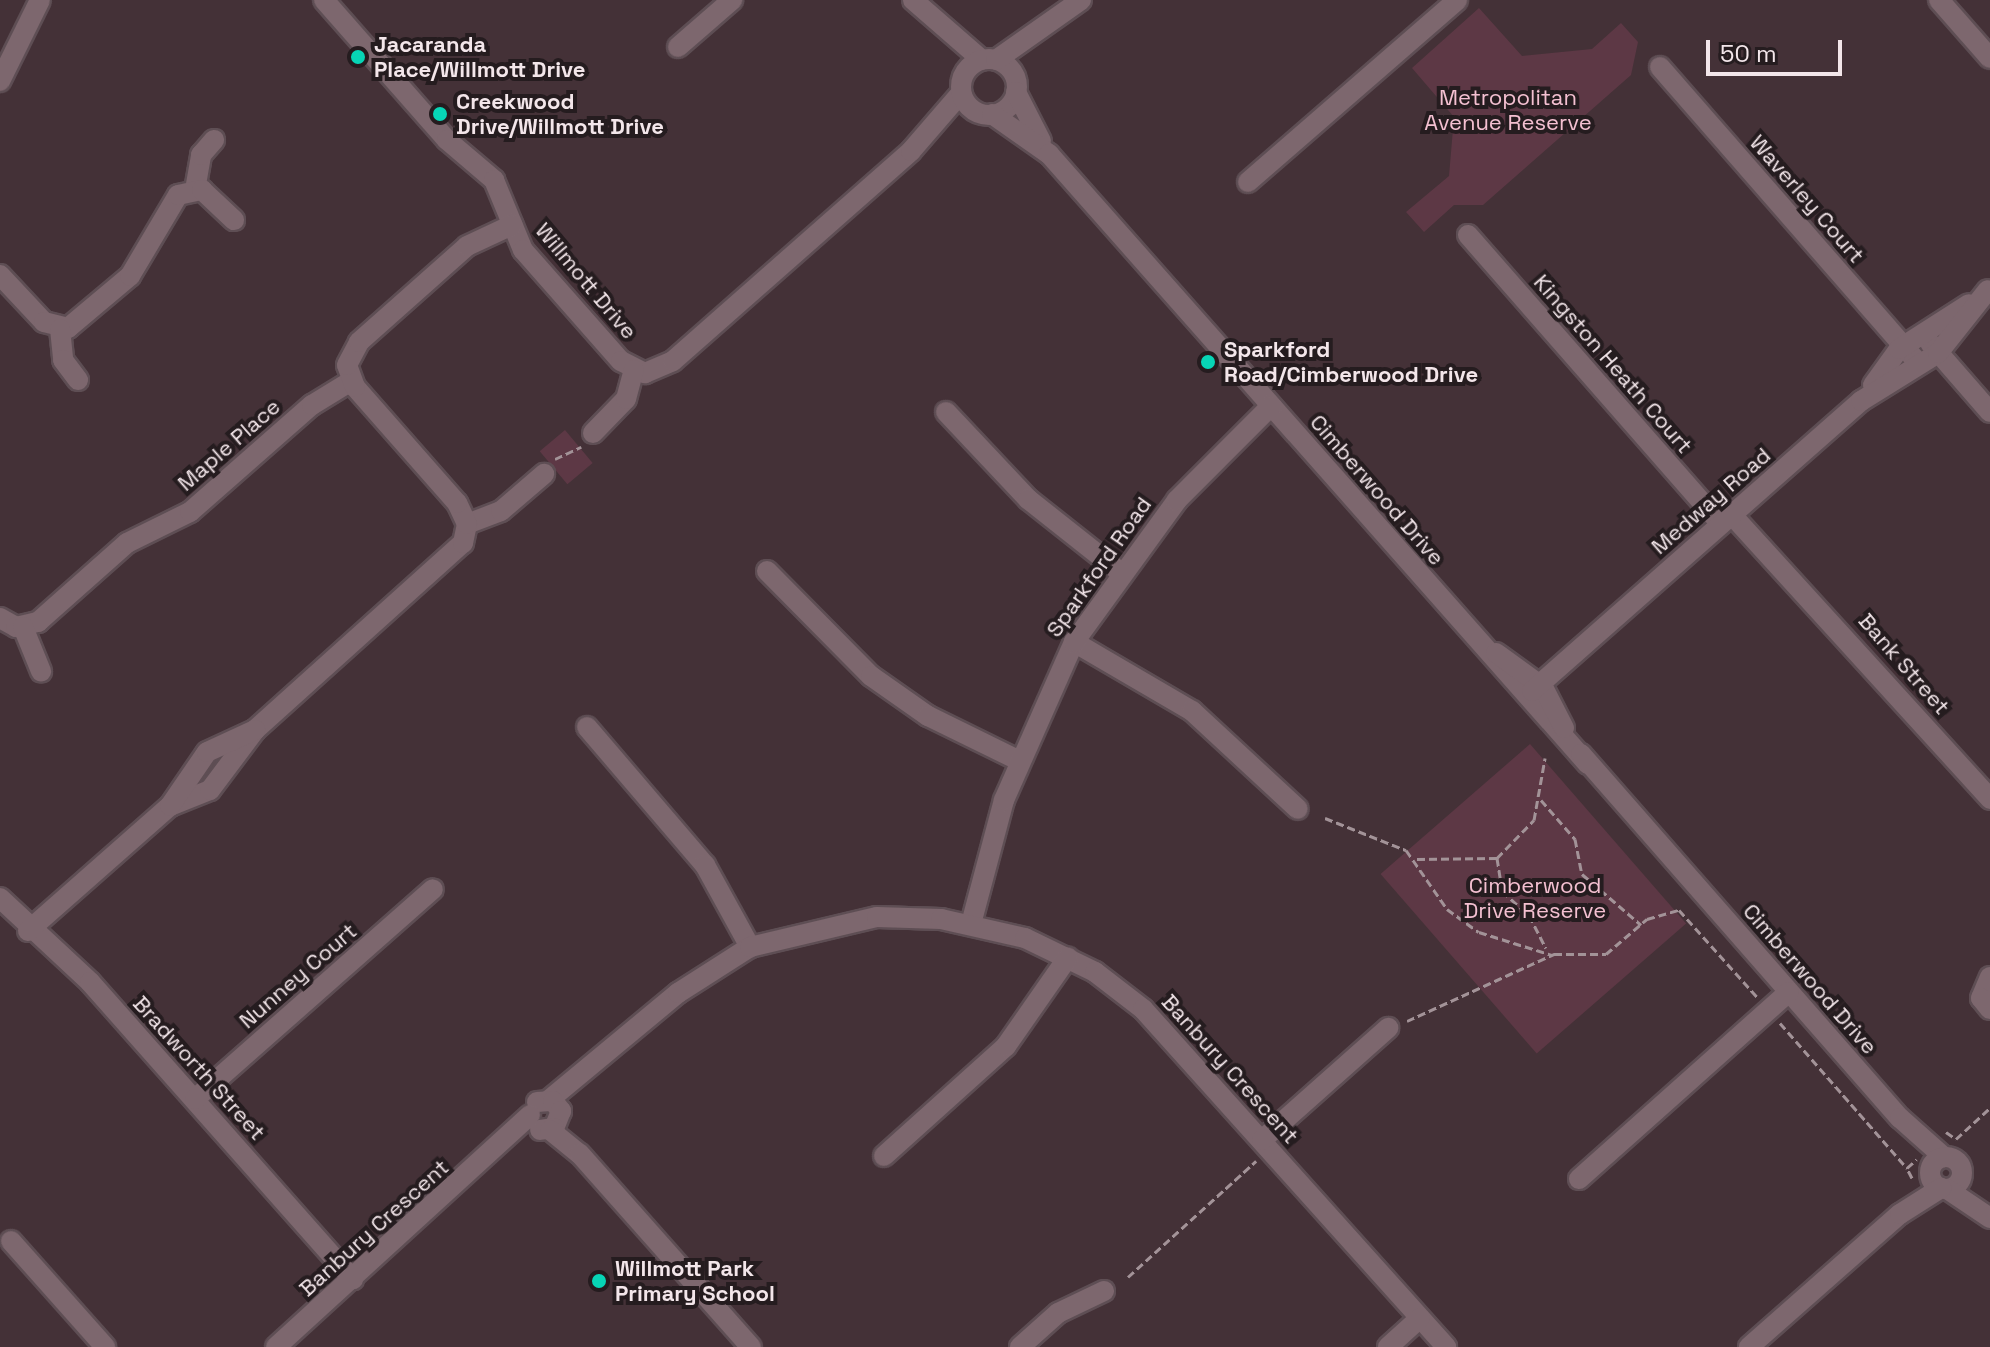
<!DOCTYPE html>
<html>
<head>
<meta charset="utf-8">
<style>
  body { margin:0 }
  #map { position:relative; width:1990px; height:1347px; overflow:hidden; background:#443137; font-family:"Space Grotesk",sans-serif }
  div>[style] { position:absolute }
  [style*='--x'] { left:calc(var(--x)*1px); top:calc(var(--y)*1px); width:calc(var(--w)*1px); rotate:calc(var(--a)*1deg) }
  .green>* { inset:0; background:#5d3845; transform-origin:0 0 }
  .path>* { height:3px; margin-top:-1.5px; transform-origin:0; background:repeating-linear-gradient(90deg,#a39398 0 8px,transparent 0 12px) }
  .roads { filter:drop-shadow(2px 0 #5e4e54) drop-shadow(-2px 0 #5e4e54) drop-shadow(0 2px #5e4e54) drop-shadow(0 -2px #5e4e54) }
  .minor>* { height:20px; margin:-10px; padding:0 10px; transform-origin:10px; border-radius:10px; background:#7d676e }
  .minor>.ring { margin:-10px; padding:0; box-sizing:content-box; background:none; border:20px solid #7d676e; border-radius:50% }
  .dots>* { width:22px; height:22px; translate:-50% -50%; box-sizing:border-box; border:4px solid #251c1f; border-radius:50% }
  span { translate:-50% -50%; white-space:nowrap; text-align:center; line-height:1.15; -webkit-text-stroke:8px #251c1f; paint-order:stroke }
  .poi-label { font-size:22px; color:#f3e6ea; font-weight:700 }
  .left { translate:0 -50%; text-align:left }
  .park-label { font-size:22px; color:#f4c0d1 }
  .street-label { font-size:22px; color:#f3e6ea }
  .scale { position:absolute; left:1706px; top:40px; width:136px; height:36px; box-sizing:border-box; border:4px solid #f3e6ea; border-top:0; padding-left:10px; font-size:24px; line-height:28px; white-space:nowrap; color:#f3e6ea; -webkit-text-stroke:6px #251c1f; paint-order:stroke }
</style>
</head>
<body>
<div id="map">
  <div class="green">
    <div style="clip-path:polygon(1479px 8px,1522px 56px,1592px 49px,1621px 23px,1638px 42px,1631px 75px,1483px 205px,1454px 205px,1424px 232px,1406px 212px,1449px 176px,1454px 117px,1412px 68px)"></div>
    <div style="left:565px;top:430px;width:43px;height:33px;rotate:50deg"></div>
    <div style="left:1530px;top:744px;width:238px;height:198px;rotate:49deg"></div>
  </div>
  <div class="path">
    <div style="--x:555;--y:459;--w:29;--a:-25"></div>
    <div style="--x:1541;--y:800;--w:52;--a:48.9"></div>
    <div style="--x:1575;--y:839;--w:36;--a:79"></div>
    <div style="--x:1582;--y:874;--w:78;--a:40.8"></div>
    <div style="--x:1325;--y:818;--w:87;--a:21.6"></div>
    <div style="--x:1406;--y:850;--w:72;--a:55.2"></div>
    <div style="--x:1447;--y:909;--w:39;--a:36"></div>
    <div style="--x:1479;--y:932;--w:77;--a:17.5"></div>
    <div style="--x:1497;--y:858;--w:33;--a:81"></div>
    <div style="--x:1502;--y:891;--w:36;--a:42"></div>
    <div style="--x:1529;--y:915;--w:37;--a:63"></div>
    <div style="--x:1417;--y:859;--w:80;--a:-0.7"></div>
    <div style="--x:1497;--y:858;--w:53;--a:-45.8"></div>
    <div style="--x:1534;--y:820;--w:63;--a:-79.9"></div>
    <div style="--x:1407;--y:1021;--w:162;--a:-24.5"></div>
    <div style="--x:1554;--y:954;--w:52;--a:0"></div>
    <div style="--x:1606;--y:954;--w:54;--a:-40.5"></div>
    <div style="--x:1647;--y:919;--w:33;--a:-16"></div>
    <div style="--x:1679;--y:910;--w:117;--a:48.1"></div>
    <div style="--x:1780;--y:1023;--w:193;--a:48.8"></div>
    <div style="--x:1946;--y:1132;--w:12;--a:35"></div>
    <div style="--x:1956;--y:1139;--w:46;--a:-42.4"></div>
    <div style="--x:1912;--y:1178;--w:11;--a:-117"></div>
    <div style="--x:1907;--y:1168;--w:13;--a:-42"></div>
    <div style="--x:1128;--y:1277;--w:173;--a:-42.2"></div>
  </div>
  <div class="roads">
    <div class="minor">
      <div style="--x:324;--y:0;--w:186;--a:48.7"></div>
      <div style="--x:447;--y:140;--w:62;--a:40.4"></div>
      <div style="--x:494;--y:180;--w:76;--a:67.5"></div>
      <div style="--x:523;--y:250;--w:148;--a:48.6"></div>
      <div style="--x:621;--y:361;--w:27;--a:27"></div>
      <div style="--x:645;--y:373;--w:30;--a:-23"></div>
      <div style="--x:673;--y:361;--w:317;--a:-41.4"></div>
      <div style="--x:911;--y:151;--w:77;--a:-49.2"></div>
      <div style="--x:913;--y:0;--w:91;--a:41"></div>
      <div style="--x:1939;--y:0;--w:77;--a:48.7"></div>
      <div style="--x:678;--y:47;--w:72;--a:-41"></div>
      <div class="ring" style="left:961px;top:59px;width:36px;height:36px"></div>
      <div style="--x:996;--y:60;--w:104;--a:-35.2"></div>
      <div style="--x:1660;--y:67;--w:393;--a:48.9"></div>
      <div style="--x:0;--y:81;--w:90;--a:-63.7"></div>
      <div style="--x:1016;--y:92;--w:55;--a:63"></div>
      <div style="--x:992;--y:114;--w:70;--a:35.1"></div>
      <div style="--x:1049;--y:154;--w:814;--a:48.54"></div>
      <div style="--x:1248;--y:182;--w:277;--a:-41"></div>
      <div style="--x:195;--y:190;--w:36;--a:-80"></div>
      <div style="--x:201;--y:155;--w:20;--a:-49"></div>
      <div style="--x:1468;--y:235;--w:384;--a:48.8"></div>
      <div style="--x:0;--y:275;--w:64;--a:46.9"></div>
      <div style="--x:44;--y:322;--w:25;--a:14"></div>
      <div style="--x:68;--y:328;--w:81;--a:-40"></div>
      <div style="--x:130;--y:276;--w:94;--a:-59.3"></div>
      <div style="--x:178;--y:195;--w:25;--a:-12"></div>
      <div style="--x:202;--y:190;--w:44;--a:43.2"></div>
      <div style="--x:60;--y:329;--w:31;--a:84"></div>
      <div style="--x:63;--y:360;--w:25;--a:53"></div>
      <div style="--x:1930;--y:343;--w:91;--a:49"></div>
      <div style="--x:1873;--y:385;--w:44;--a:-54.2"></div>
      <div style="--x:1899;--y:349;--w:83;--a:-32.7"></div>
      <div style="--x:946;--y:412;--w:120;--a:46.7"></div>
      <div style="--x:1028;--y:499;--w:117;--a:38.4"></div>
      <div style="--x:593;--y:433;--w:47;--a:-45.9"></div>
      <div style="--x:626;--y:399;--w:30;--a:-75"></div>
      <div style="--x:1732;--y:515;--w:384;--a:47.7"></div>
      <div style="--x:467;--y:524;--w:36;--a:-21"></div>
      <div style="--x:501;--y:511;--w:57;--a:-40.7"></div>
      <div style="--x:767;--y:571;--w:148;--a:45.3"></div>
      <div style="--x:871;--y:676;--w:70;--a:35.1"></div>
      <div style="--x:928;--y:716;--w:100;--a:26.1"></div>
      <div style="--x:0;--y:618;--w:18;--a:29"></div>
      <div style="--x:16;--y:627;--w:23;--a:-13"></div>
      <div style="--x:38;--y:622;--w:119;--a:-41.6"></div>
      <div style="--x:127;--y:543;--w:70;--a:-26.2"></div>
      <div style="--x:190;--y:512;--w:162;--a:-41.3"></div>
      <div style="--x:312;--y:405;--w:46;--a:-31.6"></div>
      <div style="--x:23;--y:627;--w:48;--a:67.8"></div>
      <div style="--x:1074;--y:642;--w:137;--a:30.3"></div>
      <div style="--x:1192;--y:711;--w:144;--a:42.8"></div>
      <div style="--x:1496;--y:653;--w:58;--a:35.9"></div>
      <div style="--x:1543;--y:687;--w:46;--a:62.9"></div>
      <div style="--x:1532;--y:691;--w:439;--a:-41.4"></div>
      <div style="--x:1861;--y:401;--w:91;--a:-31.9"></div>
      <div style="--x:1938;--y:353;--w:80;--a:-51.6"></div>
      <div style="--x:587;--y:727;--w:182;--a:49.5"></div>
      <div style="--x:705;--y:865;--w:94;--a:61.2"></div>
      <div style="--x:1581;--y:754;--w:484;--a:48.8"></div>
      <div style="--x:1900;--y:1118;--w:59;--a:41.6"></div>
      <div style="--x:170;--y:806;--w:43;--a:-21.8"></div>
      <div style="--x:210;--y:790;--w:75;--a:-53.1"></div>
      <div style="--x:255;--y:730;--w:280;--a:-42"></div>
      <div style="--x:463;--y:543;--w:19;--a:-78"></div>
      <div style="--x:467;--y:524;--w:23;--a:-115"></div>
      <div style="--x:457;--y:503;--w:154;--a:-131.3"></div>
      <div style="--x:355;--y:387;--w:23;--a:-110"></div>
      <div style="--x:347;--y:365;--w:26;--a:-62"></div>
      <div style="--x:359;--y:342;--w:144;--a:-41.6"></div>
      <div style="--x:467;--y:246;--w:50;--a:-25"></div>
      <div style="--x:0;--y:898;--w:123;--a:43"></div>
      <div style="--x:90;--y:982;--w:397;--a:48.5"></div>
      <div style="--x:971;--y:924;--w:128;--a:-75.1"></div>
      <div style="--x:1004;--y:800;--w:173;--a:-66.1"></div>
      <div style="--x:1074;--y:642;--w:175;--a:-54"></div>
      <div style="--x:1177;--y:500;--w:133;--a:-45"></div>
      <div style="--x:28;--y:931;--w:189;--a:-41.4"></div>
      <div style="--x:170;--y:806;--w:65;--a:-55.6"></div>
      <div style="--x:207;--y:752;--w:53;--a:-24.6"></div>
      <div style="--x:1990;--y:977;--w:23;--a:113"></div>
      <div style="--x:1981;--y:998;--w:14;--a:51"></div>
      <div style="--x:195;--y:1099;--w:317;--a:-41.4"></div>
      <div style="--x:549;--y:1100;--w:168;--a:-39.7"></div>
      <div style="--x:678;--y:993;--w:85;--a:-32.6"></div>
      <div style="--x:750;--y:947;--w:130;--a:-13.3"></div>
      <div style="--x:877;--y:917;--w:64;--a:1.8"></div>
      <div style="--x:941;--y:919;--w:86;--a:12.7"></div>
      <div style="--x:1025;--y:938;--w:78;--a:25.9"></div>
      <div style="--x:1095;--y:972;--w:61;--a:37.6"></div>
      <div style="--x:1143;--y:1009;--w:454;--a:48.1"></div>
      <div style="--x:537;--y:1102;--w:16;--a:-4"></div>
      <div style="--x:553;--y:1101;--w:13;--a:51"></div>
      <div style="--x:561;--y:1111;--w:18;--a:112"></div>
      <div style="--x:554;--y:1128;--w:14;--a:172"></div>
      <div style="--x:550;--y:1130;--w:38;--a:39"></div>
      <div style="--x:580;--y:1154;--w:258;--a:48.5"></div>
      <div style="--x:1262;--y:1140;--w:169;--a:-41.6"></div>
      <div style="--x:884;--y:1156;--w:164;--a:-42"></div>
      <div style="--x:1006;--y:1046;--w:108;--a:-55.1"></div>
      <div class="ring" style="left:1930px;top:1157px;width:12px;height:12px"></div>
      <div style="--x:1579;--y:1179;--w:281;--a:-41.7"></div>
      <div style="--x:1947;--y:1189;--w:52;--a:34"></div>
      <div style="--x:11;--y:1241;--w:142;--a:48.4"></div>
      <div style="--x:276;--y:1347;--w:344;--a:-42.4"></div>
      <div style="--x:1020;--y:1347;--w:51;--a:-41.8"></div>
      <div style="--x:1058;--y:1313;--w:51;--a:-25.6"></div>
      <div style="--x:1388;--y:1347;--w:43;--a:-42.2"></div>
      <div style="--x:1749;--y:1347;--w:201;--a:-41.4"></div>
      <div style="--x:1900;--y:1214;--w:49;--a:-32.4"></div>
    </div>
  </div>
  <div class="dots">
    <div style="left:358px;top:57px;background:#07d5b6"></div>
    <div style="left:440px;top:114px;background:#07d5b6"></div>
    <div style="left:1208px;top:362px;background:#07d5b6"></div>
    <div style="left:599px;top:1281px;background:#07d5b6"></div>
  </div>
  <div class="poi-label">
    <span class="left" style="left:374px;top:57px">Jacaranda<br>Place/Willmott Drive</span>
    <span class="left" style="left:456px;top:114px">Creekwood<br>Drive/Willmott Drive</span>
    <span class="left" style="left:1224px;top:362px">Sparkford<br>Road/Cimberwood Drive</span>
    <span class="left" style="left:615px;top:1281px">Willmott Park<br>Primary School</span>
  </div>
  <div class="park-label">
    <span style="left:1508px;top:110px">Metropolitan<br>Avenue Reserve</span>
    <span style="left:1535px;top:898px">Cimberwood<br>Drive Reserve</span>
  </div>
  <div class="street-label">
    <span style="left:1807px;top:199px;rotate:49deg">Waverley Court</span>
    <span style="left:586px;top:281px;rotate:50deg">Willmott Drive</span>
    <span style="left:1613px;top:364px;rotate:49deg">Kingston Heath Court</span>
    <span style="left:229px;top:445px;rotate:-41deg">Maple Place</span>
    <span style="left:1377px;top:490px;rotate:49deg">Cimberwood Drive</span>
    <span style="left:1711px;top:501px;rotate:-41deg">Medway Road</span>
    <span style="left:1099px;top:567px;rotate:-55deg">Sparkford Road</span>
    <span style="left:1904px;top:664px;rotate:49deg">Bank Street</span>
    <span style="left:298px;top:976px;rotate:-41deg">Nunney Court</span>
    <span style="left:1810px;top:979px;rotate:49deg">Cimberwood Drive</span>
    <span style="left:199px;top:1068px;rotate:48deg">Bradworth Street</span>
    <span style="left:1230px;top:1069px;rotate:48deg">Banbury Crescent</span>
    <span style="left:374px;top:1228px;rotate:-42deg">Banbury Crescent</span>
  </div>
  <div class="scale">50 m</div>
</div>
</body>
</html>
